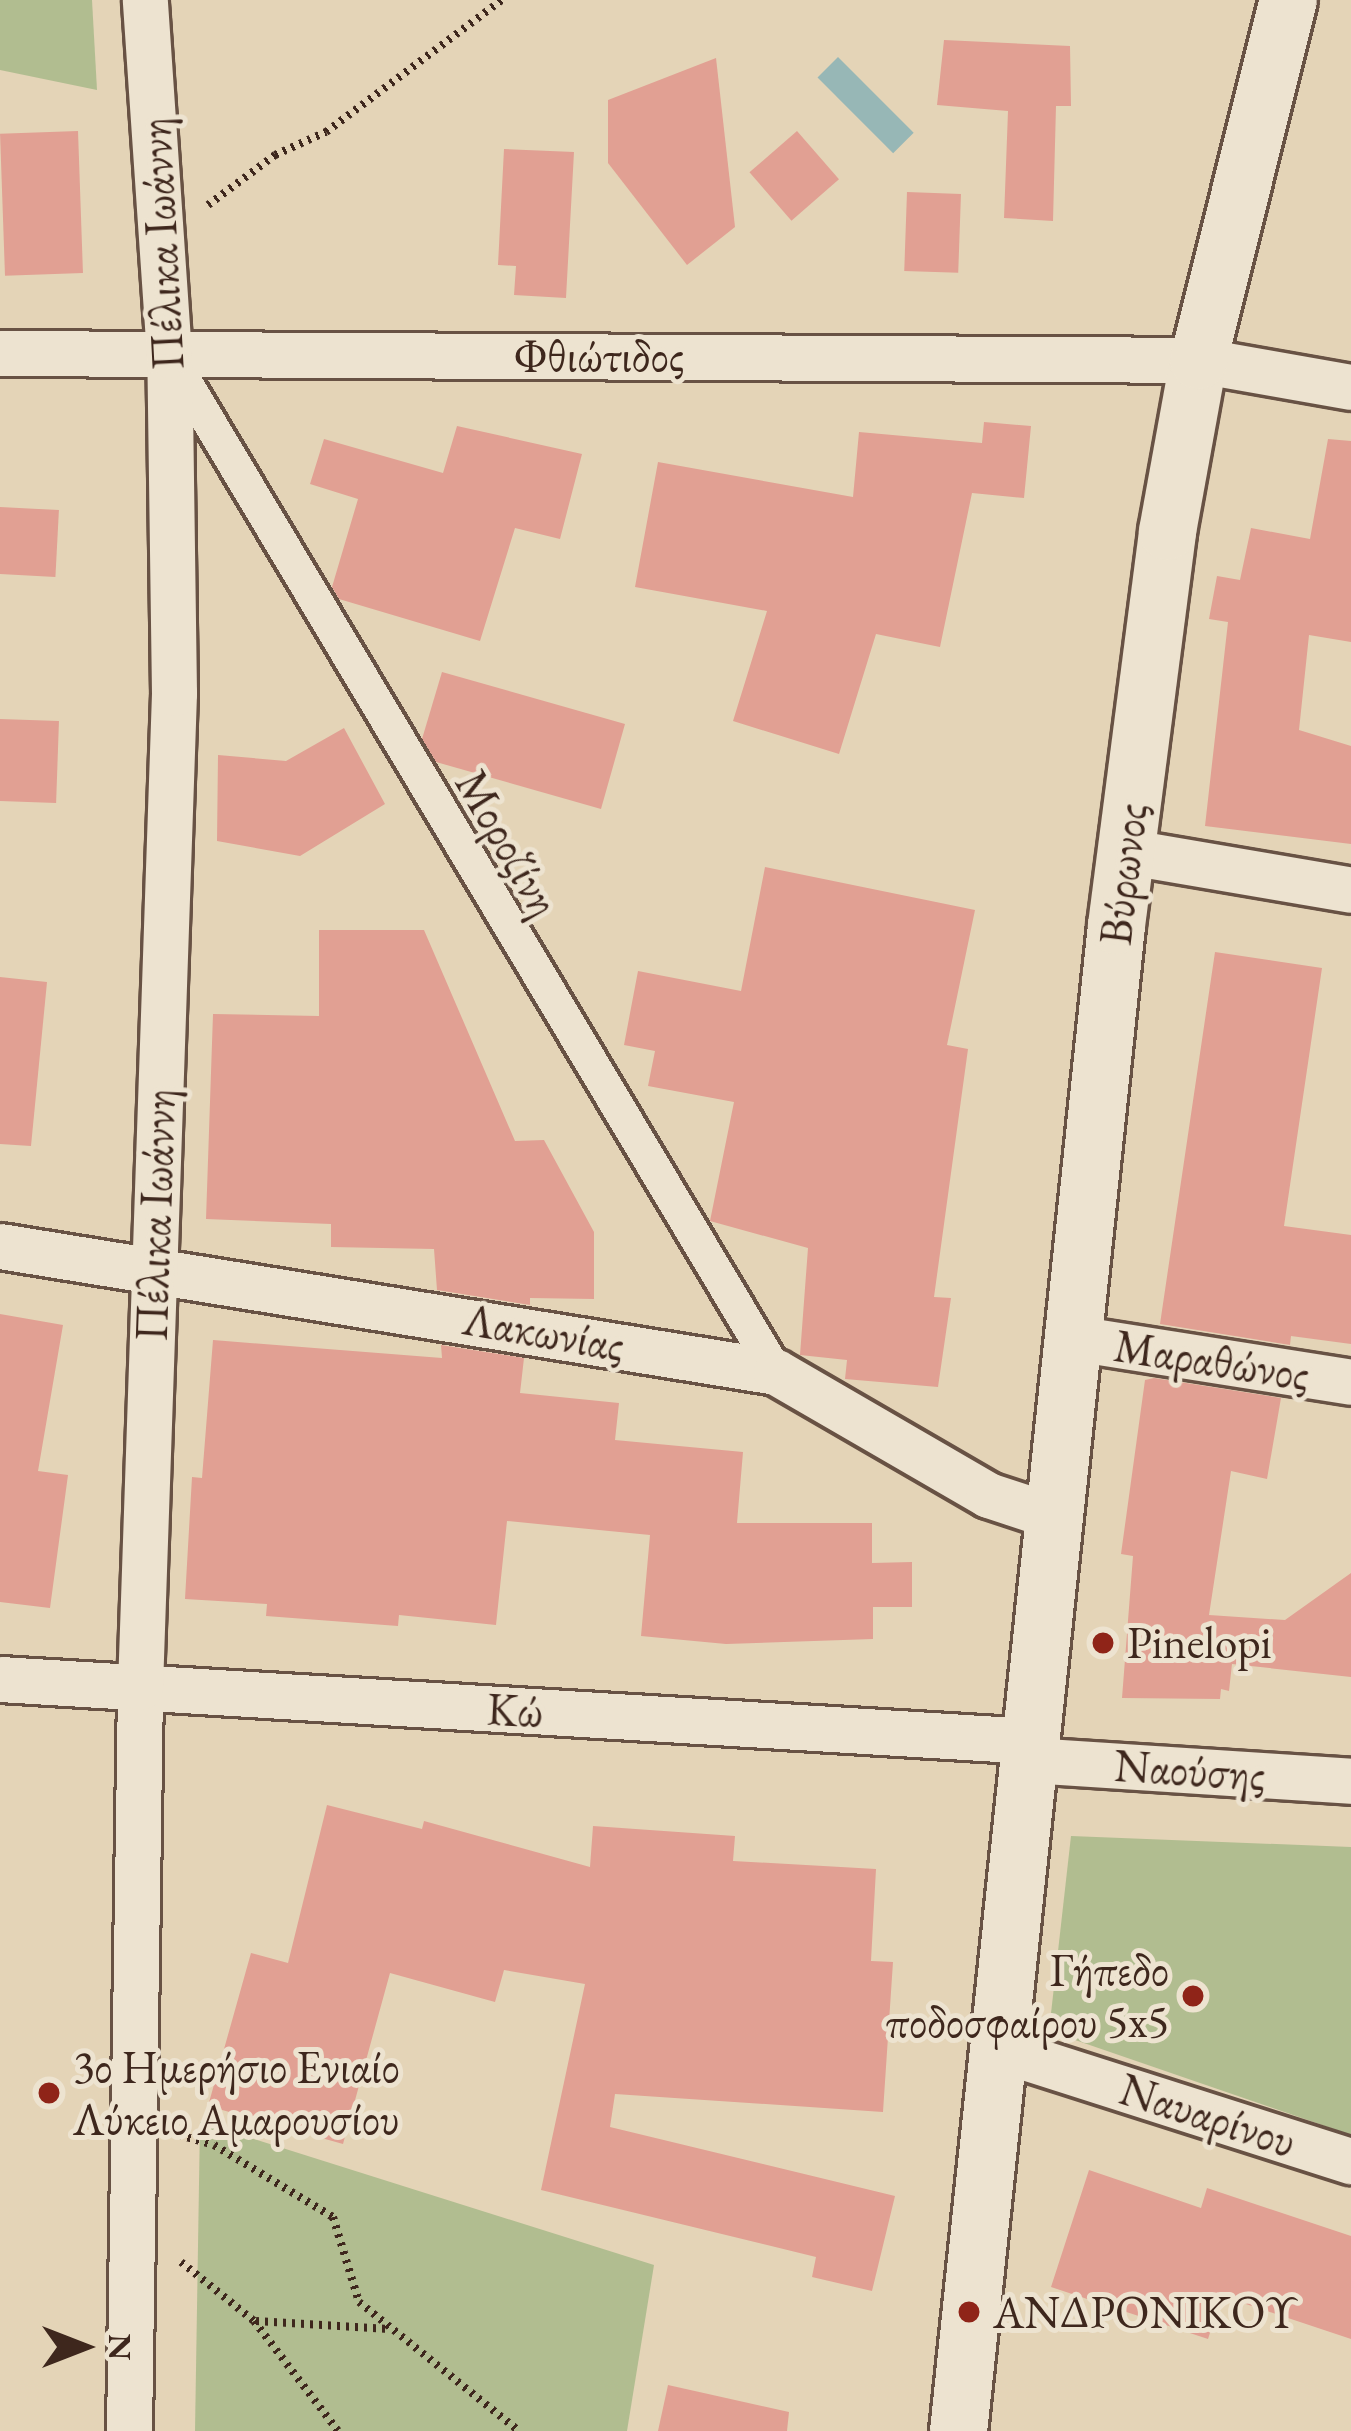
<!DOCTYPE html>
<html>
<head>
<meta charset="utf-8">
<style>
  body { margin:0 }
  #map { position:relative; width:1351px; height:2431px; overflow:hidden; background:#e4d4b7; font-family:"EB Garamond",serif }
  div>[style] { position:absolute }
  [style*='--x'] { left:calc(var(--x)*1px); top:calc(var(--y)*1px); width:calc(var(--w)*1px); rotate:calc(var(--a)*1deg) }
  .green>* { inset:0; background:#b1bd90 }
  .water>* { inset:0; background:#97b7b6; transform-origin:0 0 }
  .building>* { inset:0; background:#e1a093; transform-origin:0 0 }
  .path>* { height:8px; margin-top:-4px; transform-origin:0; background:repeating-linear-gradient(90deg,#3e271d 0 3px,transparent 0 9px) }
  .roads { filter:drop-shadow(3px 0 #685244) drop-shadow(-3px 0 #685244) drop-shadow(0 3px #685244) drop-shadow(0 -3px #685244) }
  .pedestrian>* { height:33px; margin:-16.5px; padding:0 16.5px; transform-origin:16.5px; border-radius:16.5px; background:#ede3d0 }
  .minor>* { height:45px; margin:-22.5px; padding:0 22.5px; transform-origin:22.5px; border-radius:22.5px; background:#ede3d0 }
  .tertiary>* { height:57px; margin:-28.5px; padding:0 28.5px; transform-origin:28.5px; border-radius:28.5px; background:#ede3d0 }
  .dots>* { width:33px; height:33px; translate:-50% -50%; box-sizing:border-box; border:6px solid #ede3d0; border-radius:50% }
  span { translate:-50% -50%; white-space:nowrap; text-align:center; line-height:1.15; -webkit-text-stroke:10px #ede3d0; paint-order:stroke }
  .street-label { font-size:45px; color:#3e271d }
  .poi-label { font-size:45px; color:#3e271d }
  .left { translate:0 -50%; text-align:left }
  .right { translate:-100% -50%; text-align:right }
  .north { position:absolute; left:24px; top:2287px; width:120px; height:120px; -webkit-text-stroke:9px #ede3d0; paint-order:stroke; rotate:90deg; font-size:33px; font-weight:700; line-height:48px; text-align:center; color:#3e271d }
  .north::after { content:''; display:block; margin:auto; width:42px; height:54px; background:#3e271d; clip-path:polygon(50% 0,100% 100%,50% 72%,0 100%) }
</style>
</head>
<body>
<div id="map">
  <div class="green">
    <div style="clip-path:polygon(0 0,92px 0,97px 90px,0 70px)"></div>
    <div style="clip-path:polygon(1071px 1836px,1351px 1847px,1351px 2135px,1049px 2031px)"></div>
    <div style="clip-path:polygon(200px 2122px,654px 2265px,627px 2431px,195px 2431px)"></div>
  </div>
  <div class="water">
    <div style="left:838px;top:57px;width:107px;height:29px;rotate:45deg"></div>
  </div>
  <div class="building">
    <div style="clip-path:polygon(944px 40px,1070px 46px,1071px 106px,1056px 106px,1053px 221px,1004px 218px,1008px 111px,937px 105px)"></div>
    <div style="clip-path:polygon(716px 58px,735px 227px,687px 265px,608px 163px,608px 100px)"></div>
    <div style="left:78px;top:131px;width:142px;height:78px;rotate:88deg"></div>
    <div style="left:797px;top:131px;width:64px;height:63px;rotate:49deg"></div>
    <div style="clip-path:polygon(504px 149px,574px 152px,566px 298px,514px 295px,516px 266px,498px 265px)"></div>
    <div style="left:907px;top:192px;width:54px;height:79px;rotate:2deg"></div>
    <div style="clip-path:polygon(984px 422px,1031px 426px,1024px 498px,972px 493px,940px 647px,876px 634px,839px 754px,733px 721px,767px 611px,635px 587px,658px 462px,853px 497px,859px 432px,982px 443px)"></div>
    <div style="clip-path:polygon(457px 426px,582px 454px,560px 539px,515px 528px,480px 641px,339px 599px,332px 587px,358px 499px,310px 484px,324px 439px,443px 473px)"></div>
    <div style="clip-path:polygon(1328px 439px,1351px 441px,1351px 642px,1309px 635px,1299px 730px,1351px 746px,1351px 844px,1205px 826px,1228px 622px,1209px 619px,1217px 576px,1240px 580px,1251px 528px,1310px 539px)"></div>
    <div style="left:0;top:507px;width:59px;height:67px;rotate:3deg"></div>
    <div style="clip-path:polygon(442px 672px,625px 724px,601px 809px,436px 762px,422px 739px)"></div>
    <div style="left:0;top:719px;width:59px;height:82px;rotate:2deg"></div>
    <div style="clip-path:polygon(344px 728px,385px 804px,300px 856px,217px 841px,218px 755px,286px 761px)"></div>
    <div style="clip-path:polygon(765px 867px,975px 910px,947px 1045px,968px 1049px,934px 1297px,951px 1298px,938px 1387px,845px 1379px,847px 1360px,800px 1355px,808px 1248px,710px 1221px,734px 1102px,648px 1086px,655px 1051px,624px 1045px,638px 971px,741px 991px)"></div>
    <div style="clip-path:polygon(319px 930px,424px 930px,515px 1141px,544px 1140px,594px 1232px,594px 1299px,530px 1298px,530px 1305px,437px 1290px,434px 1249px,331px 1247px,331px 1224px,206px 1219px,213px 1014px,319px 1016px)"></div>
    <div style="clip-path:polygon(1215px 952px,1322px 968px,1284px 1226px,1351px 1235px,1351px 1344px,1291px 1336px,1290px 1345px,1160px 1324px)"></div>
    <div style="clip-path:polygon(0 977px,47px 982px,31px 1146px,0 1144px)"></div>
    <div style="clip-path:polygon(0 1314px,63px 1325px,38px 1471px,68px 1475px,50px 1608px,0 1602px)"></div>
    <div style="clip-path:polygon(213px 1340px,442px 1358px,441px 1345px,524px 1358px,520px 1393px,619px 1403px,615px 1440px,743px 1452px,737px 1523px,872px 1523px,872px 1563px,912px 1562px,912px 1607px,873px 1607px,873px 1639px,726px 1644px,641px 1636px,650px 1535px,507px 1521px,496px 1625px,399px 1615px,398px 1626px,266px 1616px,267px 1604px,185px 1599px,192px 1477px,202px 1478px)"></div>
    <div style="clip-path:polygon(1154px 1378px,1281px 1398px,1267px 1479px,1231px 1471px,1209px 1615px,1285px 1620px,1351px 1573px,1351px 1677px,1232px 1664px,1229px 1691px,1221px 1689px,1220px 1699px,1122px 1698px,1133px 1556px,1121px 1554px,1145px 1380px)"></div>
    <div style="clip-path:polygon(327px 1805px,422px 1829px,424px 1821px,590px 1867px,593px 1826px,735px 1836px,733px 1861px,876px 1869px,871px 1961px,893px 1962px,883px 2112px,615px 2094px,610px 2127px,895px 2196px,872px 2291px,812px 2277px,816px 2257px,541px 2190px,585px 1984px,504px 1970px,495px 2002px,390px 1973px,343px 2144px,208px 2106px,251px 1953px,288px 1963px)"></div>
    <div style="clip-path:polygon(1089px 2170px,1201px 2208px,1207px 2188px,1351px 2236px,1351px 2339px,1222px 2296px,1208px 2339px,1051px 2287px)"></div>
    <div style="clip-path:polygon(668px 2385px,789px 2412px,787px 2431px,658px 2431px)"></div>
  </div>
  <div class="path">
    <div style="--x:208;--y:205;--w:84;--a:-36.7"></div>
    <div style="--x:275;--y:155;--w:56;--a:-24.3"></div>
    <div style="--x:326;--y:132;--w:220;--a:-36.9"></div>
    <div style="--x:179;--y:2135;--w:36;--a:16"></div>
    <div style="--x:214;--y:2145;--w:139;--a:31.2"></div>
    <div style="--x:333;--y:2217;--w:89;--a:73"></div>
    <div style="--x:359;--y:2302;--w:206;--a:38.9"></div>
    <div style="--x:181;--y:2262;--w:94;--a:38.9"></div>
    <div style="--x:254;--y:2321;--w:138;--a:52.6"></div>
    <div style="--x:256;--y:2321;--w:133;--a:3.4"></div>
  </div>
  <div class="roads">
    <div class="pedestrian">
      <div style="--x:169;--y:355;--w:1184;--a:59.17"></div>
    </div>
    <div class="minor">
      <div style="--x:0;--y:353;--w:1198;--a:0.33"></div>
      <div style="--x:1198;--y:360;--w:155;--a:10"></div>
      <div style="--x:1124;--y:851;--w:230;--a:9.7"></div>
      <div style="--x:0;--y:1246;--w:786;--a:9.22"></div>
      <div style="--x:776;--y:1372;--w:245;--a:30.1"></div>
      <div style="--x:988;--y:1495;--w:71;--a:18.2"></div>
      <div style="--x:1074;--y:1338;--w:280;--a:9"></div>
      <div style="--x:0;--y:1679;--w:1033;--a:3.44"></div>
      <div style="--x:1029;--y:1760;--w:323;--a:3.7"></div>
      <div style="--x:996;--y:2048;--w:373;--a:17.7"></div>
      <div style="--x:129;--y:2431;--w:744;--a:-89.15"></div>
      <div style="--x:140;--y:1687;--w:995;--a:-88.04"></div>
      <div style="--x:174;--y:693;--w:338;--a:-90.8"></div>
      <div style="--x:169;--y:355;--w:356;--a:-93.9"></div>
    </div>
    <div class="tertiary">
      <div style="--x:958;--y:2431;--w:1514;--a:-84.01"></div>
      <div style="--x:1116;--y:925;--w:397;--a:-82.6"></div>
      <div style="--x:1167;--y:531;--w:174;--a:-79.7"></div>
      <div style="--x:1198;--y:360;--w:371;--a:-76"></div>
    </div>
  </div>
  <div class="dots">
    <div style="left:1103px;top:1643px;background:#8f2418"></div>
    <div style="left:1193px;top:1996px;background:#8f2418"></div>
    <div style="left:49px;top:2093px;background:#8f2418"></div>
    <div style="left:969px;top:2312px;background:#8f2418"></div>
  </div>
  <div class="street-label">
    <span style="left:161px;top:244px;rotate:-93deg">Πέλικα Ιωάννη</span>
    <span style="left:599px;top:356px">Φθιώτιδος</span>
    <span style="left:508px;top:843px;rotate:60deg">Μοροζίνη</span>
    <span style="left:1123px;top:874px;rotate:-83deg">Βύρωνος</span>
    <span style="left:155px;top:1215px;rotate:-88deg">Πέλικα Ιωάννη</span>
    <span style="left:544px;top:1332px;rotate:10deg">Λακωνίας</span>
    <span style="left:1212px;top:1360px;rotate:9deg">Μαραθώνος</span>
    <span style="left:515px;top:1710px;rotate:3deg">Κώ</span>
    <span style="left:1190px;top:1770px;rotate:4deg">Ναούσης</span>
    <span style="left:1208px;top:2115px;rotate:18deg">Ναυαρίνου</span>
  </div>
  <div class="poi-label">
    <span class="left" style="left:1127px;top:1643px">Pinelopi</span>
    <span class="right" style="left:1169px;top:1996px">Γήπεδο<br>ποδοσφαίρου 5x5</span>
    <span class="left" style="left:73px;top:2093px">3ο Ημερήσιο Ενιαίο<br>Λύκειο Αμαρουσίου</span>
    <span class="left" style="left:993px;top:2312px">ΑΝΔΡΟΝΙΚΟΥ</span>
  </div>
  <div class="north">N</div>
</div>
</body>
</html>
